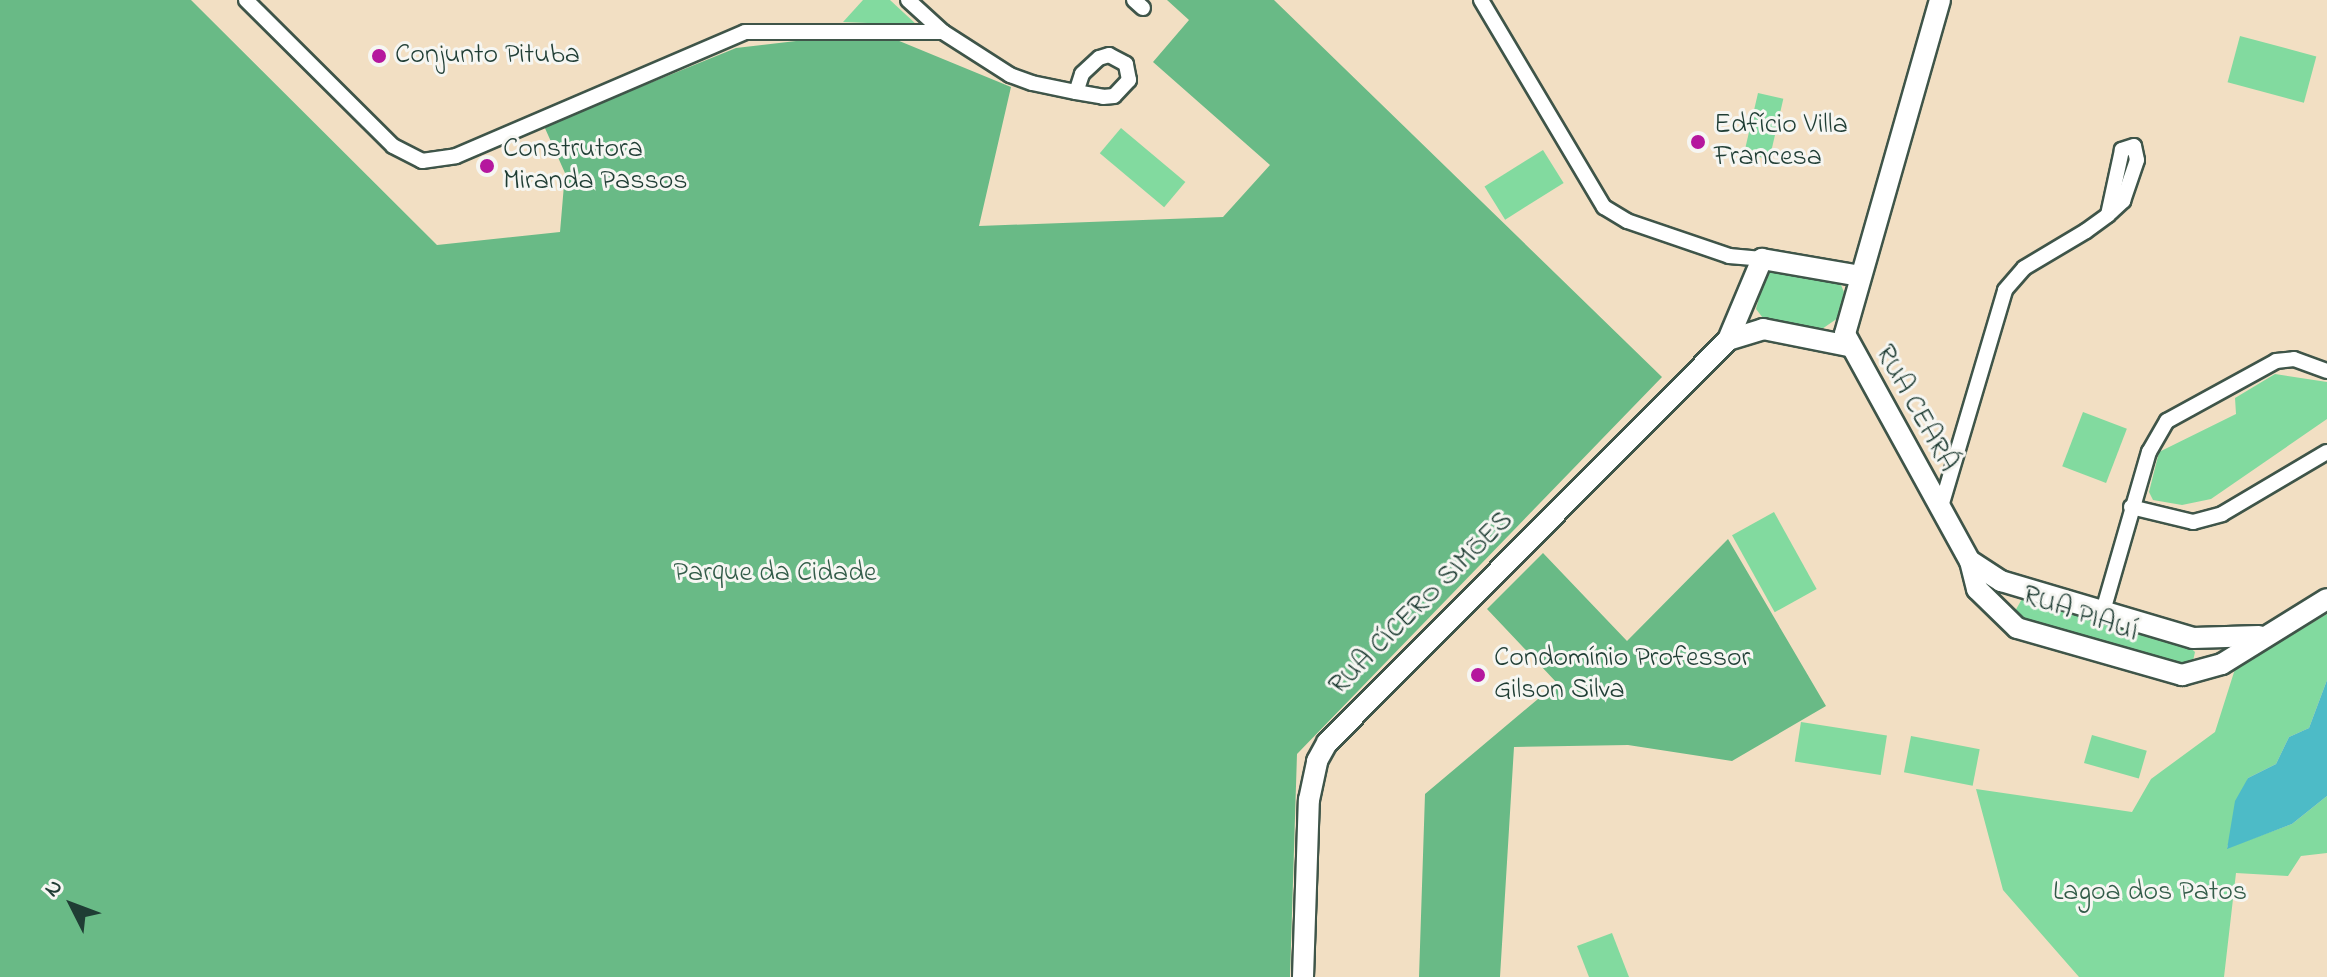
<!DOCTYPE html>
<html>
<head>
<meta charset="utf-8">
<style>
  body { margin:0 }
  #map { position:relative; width:2327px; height:977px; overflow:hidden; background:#f2dfc3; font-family:"Indie Flower",sans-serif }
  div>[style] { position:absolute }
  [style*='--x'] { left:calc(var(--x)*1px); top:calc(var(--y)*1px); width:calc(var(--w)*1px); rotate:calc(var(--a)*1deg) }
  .green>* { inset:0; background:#82da9f; transform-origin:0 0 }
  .forest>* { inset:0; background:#69ba86 }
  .water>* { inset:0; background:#4dbbc7 }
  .roads { filter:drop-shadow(2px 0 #3f5549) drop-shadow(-2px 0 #3f5549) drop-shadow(0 2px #3f5549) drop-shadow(0 -2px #3f5549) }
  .street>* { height:14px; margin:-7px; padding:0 7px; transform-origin:7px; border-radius:7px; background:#fff }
  .secondary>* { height:20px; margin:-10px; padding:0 10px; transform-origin:10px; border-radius:10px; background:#fff }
  .dots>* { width:22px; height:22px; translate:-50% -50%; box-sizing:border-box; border:4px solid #f6f6f2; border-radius:50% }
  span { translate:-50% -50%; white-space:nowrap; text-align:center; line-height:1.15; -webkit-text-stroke:6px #f6f6f2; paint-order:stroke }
  .poi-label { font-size:28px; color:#1f3d34 }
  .left { translate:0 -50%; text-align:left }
  .street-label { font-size:28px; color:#1f3d34 }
  .park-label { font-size:28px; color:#335c49 }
  .north { position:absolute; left:32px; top:865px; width:80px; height:80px; -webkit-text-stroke:6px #f6f6f2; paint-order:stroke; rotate:312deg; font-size:22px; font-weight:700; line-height:32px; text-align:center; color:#1f3d34 }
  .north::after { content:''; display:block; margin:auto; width:28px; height:36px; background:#1f3d34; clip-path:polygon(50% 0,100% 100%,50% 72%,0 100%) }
</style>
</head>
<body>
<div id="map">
  <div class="green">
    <div style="clip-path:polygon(863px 0,890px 0,917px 25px,843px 22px)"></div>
    <div style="left:2240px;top:36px;width:79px;height:48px;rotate:15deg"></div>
    <div style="left:1758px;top:93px;width:26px;height:62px;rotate:13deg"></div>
    <div style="left:1121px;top:128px;width:84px;height:33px;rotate:40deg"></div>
    <div style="left:1543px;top:150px;width:39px;height:69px;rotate:58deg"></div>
    <div style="clip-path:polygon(1771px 271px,1832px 279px,1841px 285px,1844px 292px,1838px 318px,1819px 331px,1766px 322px,1756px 309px,1764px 278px)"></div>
    <div style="clip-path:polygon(2275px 374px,2327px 382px,2327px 419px,2211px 499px,2182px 505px,2153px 500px,2149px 492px,2159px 452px,2236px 414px,2235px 398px)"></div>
    <div style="left:2083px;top:412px;width:47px;height:58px;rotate:21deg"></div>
    <div style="left:1774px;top:512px;width:88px;height:48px;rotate:61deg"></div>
    <div style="clip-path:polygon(2023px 597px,2186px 644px,2195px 652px,2193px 661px,2183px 668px,2019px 620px,2014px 613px)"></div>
    <div style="clip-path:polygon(2327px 614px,2327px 680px,2309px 728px,2289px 737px,2276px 764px,2248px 778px,2227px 848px,2292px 824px,2327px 796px,2327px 853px,2301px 856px,2288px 876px,2236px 873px,2224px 977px,2079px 977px,2003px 890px,1976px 789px,2132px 812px,2151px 779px,2215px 732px,2235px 669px)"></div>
    <div style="left:1801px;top:722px;width:87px;height:40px;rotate:9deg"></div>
    <div style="left:2092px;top:735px;width:57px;height:29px;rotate:16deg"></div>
    <div style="left:1911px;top:736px;width:70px;height:37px;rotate:11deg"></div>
    <div style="clip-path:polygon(1612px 933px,1629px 977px,1589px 977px,1577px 946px)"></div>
  </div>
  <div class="forest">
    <div style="clip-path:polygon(0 0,191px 0,437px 245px,560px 232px,565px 173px,544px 126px,736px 48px,813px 39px,892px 38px,1011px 87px,979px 226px,1223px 217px,1270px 165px,1153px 62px,1189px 20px,1167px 0,1274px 0,1662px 377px,1297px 754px,1290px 977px,0 977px)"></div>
    <div style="clip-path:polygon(1728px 539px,1826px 706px,1732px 761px,1628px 745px,1514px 747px,1500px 977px,1419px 977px,1425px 794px,1557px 683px,1487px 609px,1543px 553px,1627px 641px)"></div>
  </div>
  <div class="water">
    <div style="clip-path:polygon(2327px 680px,2327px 796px,2292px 824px,2227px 849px,2235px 801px,2248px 778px,2276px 764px,2289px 737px,2309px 728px)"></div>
  </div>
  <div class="roads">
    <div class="street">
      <div style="--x:246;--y:0;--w:207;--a:44.8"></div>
      <div style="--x:393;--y:146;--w:33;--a:27"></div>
      <div style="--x:422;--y:161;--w:34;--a:-8"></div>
      <div style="--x:456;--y:156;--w:314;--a:-23.2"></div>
      <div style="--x:745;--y:32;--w:198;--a:0"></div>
      <div style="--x:943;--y:32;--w:80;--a:32.7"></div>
      <div style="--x:1010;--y:75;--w:23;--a:20"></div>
      <div style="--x:1032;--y:83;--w:45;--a:11.6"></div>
      <div style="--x:1076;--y:92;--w:27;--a:10"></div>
      <div style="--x:1103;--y:97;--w:11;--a:-5"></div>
      <div style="--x:1114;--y:96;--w:22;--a:-47"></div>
      <div style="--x:1129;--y:80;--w:16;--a:-101"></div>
      <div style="--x:1126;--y:64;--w:19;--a:-152"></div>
      <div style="--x:1109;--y:55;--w:10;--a:163"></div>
      <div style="--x:1099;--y:58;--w:23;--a:137"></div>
      <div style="--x:1082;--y:74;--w:19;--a:108"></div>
      <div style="--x:908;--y:0;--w:47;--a:42.4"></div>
      <div style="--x:1134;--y:0;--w:12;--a:42"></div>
      <div style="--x:1481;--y:0;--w:241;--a:59.3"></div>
      <div style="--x:1604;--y:207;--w:27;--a:31"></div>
      <div style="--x:1627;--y:221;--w:108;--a:18.9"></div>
      <div style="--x:1729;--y:256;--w:33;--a:5"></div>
      <div style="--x:2131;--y:507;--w:64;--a:13.6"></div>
      <div style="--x:2193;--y:522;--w:30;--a:-15"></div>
      <div style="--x:2222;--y:514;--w:122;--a:-30.6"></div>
      <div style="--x:1940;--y:510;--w:229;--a:-73.5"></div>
      <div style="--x:2005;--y:290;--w:29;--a:-49"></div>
      <div style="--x:2024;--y:268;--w:72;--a:-30.8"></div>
      <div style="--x:2086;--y:231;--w:27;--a:-36"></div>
      <div style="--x:2108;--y:215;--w:21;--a:-43"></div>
      <div style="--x:2123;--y:201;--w:43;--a:-71.1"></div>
      <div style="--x:2137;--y:160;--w:14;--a:-102"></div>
      <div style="--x:2134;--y:146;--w:13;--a:162"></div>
      <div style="--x:2122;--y:150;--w:66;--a:102.2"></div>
      <div style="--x:2103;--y:611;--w:166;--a:-73.9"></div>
      <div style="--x:2149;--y:452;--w:36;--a:-60"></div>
      <div style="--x:2167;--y:421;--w:124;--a:-28.8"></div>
      <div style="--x:2276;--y:361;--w:18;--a:-6"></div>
      <div style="--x:2294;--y:359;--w:35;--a:20"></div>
    </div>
    <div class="secondary">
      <div style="--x:1940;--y:0;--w:347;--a:105.9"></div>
      <div style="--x:1845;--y:334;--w:259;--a:61.2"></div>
      <div style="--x:1970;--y:561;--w:29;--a:76"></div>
      <div style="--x:1977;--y:589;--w:56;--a:44.3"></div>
      <div style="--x:2017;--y:628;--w:172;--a:15.9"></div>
      <div style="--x:2182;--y:675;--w:41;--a:-15.4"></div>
      <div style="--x:2222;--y:664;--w:123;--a:-31.8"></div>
      <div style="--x:1728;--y:340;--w:37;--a:-17"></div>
      <div style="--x:1763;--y:329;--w:88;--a:11.2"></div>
      <div style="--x:1970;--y:561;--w:37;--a:33"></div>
      <div style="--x:2001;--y:581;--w:200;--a:16.5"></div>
      <div style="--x:2193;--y:638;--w:66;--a:-1.7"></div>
      <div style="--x:1303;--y:977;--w:177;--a:-88.1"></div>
      <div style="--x:1309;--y:800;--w:40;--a:-78"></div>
      <div style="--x:1317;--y:761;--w:21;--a:-61"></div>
      <div style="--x:1327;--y:743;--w:569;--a:-45.14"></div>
      <div style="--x:1728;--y:340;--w:88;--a:-67.2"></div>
      <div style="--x:1762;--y:259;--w:99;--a:9.8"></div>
    </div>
  </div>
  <div class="dots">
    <div style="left:379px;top:56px;background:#b5179e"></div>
    <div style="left:1698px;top:142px;background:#b5179e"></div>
    <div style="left:487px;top:166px;background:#b5179e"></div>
    <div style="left:1478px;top:675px;background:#b5179e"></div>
  </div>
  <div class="poi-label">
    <span class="left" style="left:395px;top:56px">Conjunto Pituba</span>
    <span class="left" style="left:1714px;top:142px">Edfício Villa<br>Francesa</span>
    <span class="left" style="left:503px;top:166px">Construtora<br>Miranda Passos</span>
    <span class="left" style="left:1494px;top:675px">Condomínio Professor<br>Gilson Silva</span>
  </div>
  <div class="street-label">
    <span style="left:1915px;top:409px;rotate:61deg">RUA CEARÁ</span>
    <span style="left:1422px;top:604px;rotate:-45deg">RUA CÍCERO SIMÕES</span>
    <span style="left:2080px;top:615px;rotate:19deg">RUA PIAUÍ</span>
  </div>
  <div class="park-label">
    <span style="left:775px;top:574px">Parque da Cidade</span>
    <span style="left:2150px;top:893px">Lagoa dos Patos</span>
  </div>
  <div class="north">N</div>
</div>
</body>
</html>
